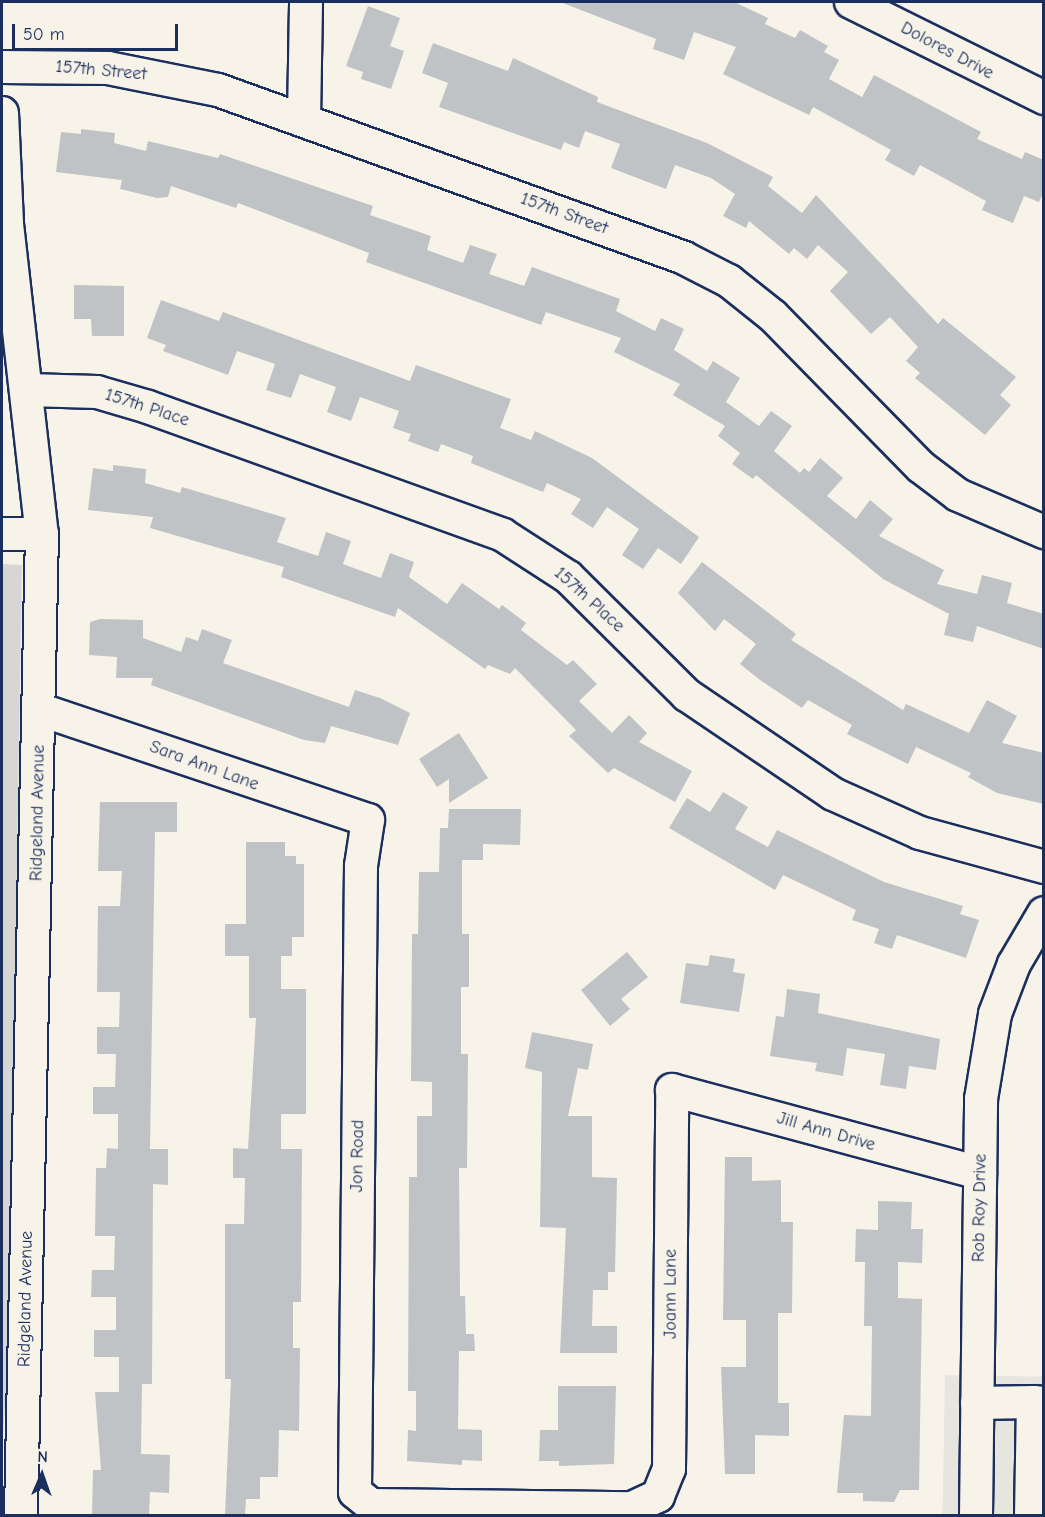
<!DOCTYPE html>
<html>
<head>
<meta charset="utf-8">
<style>
  body { margin:0 }
  #map { position:relative; width:1045px; height:1517px; overflow:hidden; background:#f7f3e8; font-family:"Comic Neue",sans-serif }
  div>[style] { position:absolute }
  [style*='--x'] { left:calc(var(--x)*1px); top:calc(var(--y)*1px); width:calc(var(--w)*1px); rotate:calc(var(--a)*1deg) }
  .built>* { inset:0; background:#e6e5de; transform-origin:0 0 }
  .green>* { inset:0; background:#d7d6d4 }
  .building>* { inset:0; background:#c0c3c5 }
  .roads { filter:drop-shadow(2px 0 #1b2f5e) drop-shadow(-2px 0 #1b2f5e) drop-shadow(0 2px #1b2f5e) drop-shadow(0 -2px #1b2f5e) }
  .minor>* { height:32px; margin:-16px; padding:0 16px; transform-origin:16px; border-radius:16px; background:#f7f3e8 }
  span { translate:-50% -50%; white-space:nowrap; text-align:center; line-height:1.15; -webkit-text-stroke:5px #f7f3e8; paint-order:stroke }
  .street-label { font-size:18px; color:#1b2f5e }
  .frame { position:absolute; inset:0; border:3px solid #1b2f5e; pointer-events:none }
  .north { position:absolute; left:12px; top:1445px; width:60px; height:60px; -webkit-text-stroke:4px #f7f3e8; paint-order:stroke; rotate:2deg; font-size:16px; font-weight:700; line-height:24px; text-align:center; color:#1b2f5e }
  .north::after { content:''; display:block; margin:auto; width:21px; height:27px; background:#1b2f5e; clip-path:polygon(50% 0,100% 100%,50% 72%,0 100%) }
  .scale { position:absolute; left:12px; top:24px; width:166px; height:27px; box-sizing:border-box; border:3px solid #1b2f5e; border-top:0; padding-left:8px; font-size:18px; line-height:21px; white-space:nowrap; color:#1b2f5e; -webkit-text-stroke:4px #f7f3e8; paint-order:stroke }
</style>
</head>
<body>
<div id="map">
  <div class="built">
    <div style="left:945px;top:1375px;width:98px;height:140px;rotate:1deg"></div>
  </div>
  <div class="green">
    <div style="clip-path:polygon(2px 564px,22px 565px,9px 1339px,2px 1454px)"></div>
  </div>
  <div class="building">
    <div style="clip-path:polygon(560px 2px,734px 2px,768px 18px,765px 24px,795px 38px,800px 30px,828px 46px,824px 52px,839px 60px,829px 79px,862px 97px,874px 75px,981px 132px,977px 139px,1022px 159px,1025px 152px,1044px 160px,1044px 191px,1039px 202px,1024px 196px,1013px 223px,982px 210px,986px 201px,920px 165px,914px 176px,885px 160px,891px 150px,813px 107px,809px 115px,723px 74px,736px 47px,694px 32px,684px 60px,653px 49px,656px 39px)"></div>
    <div style="clip-path:polygon(368px 6px,400px 18px,390px 46px,404px 51px,391px 89px,361px 79px,363px 72px,346px 66px)"></div>
    <div style="clip-path:polygon(433px 43px,508px 71px,513px 58px,598px 97px,597px 102px,707px 143px,773px 177px,768px 186px,802px 213px,816px 195px,938px 324px,943px 318px,1016px 377px,1000px 395px,1011px 405px,985px 435px,915px 378px,920px 373px,906px 361px,918px 347px,890px 317px,871px 334px,830px 291px,848px 272px,818px 245px,807px 259px,794px 248px,789px 254px,749px 221px,746px 228px,723px 216px,735px 194px,711px 178px,675px 165px,666px 189px,611px 168px,620px 144px,585px 131px,579px 148px,564px 142px,561px 150px,439px 107px,448px 83px,422px 73px)"></div>
    <div style="clip-path:polygon(81px 129px,115px 133px,114px 143px,146px 151px,148px 141px,218px 158px,220px 154px,373px 206px,370px 215px,431px 236px,427px 250px,463px 263px,470px 245px,497px 254px,489px 274px,524px 286px,532px 267px,620px 299px,616px 311px,655px 331px,661px 318px,684px 329px,674px 350px,707px 371px,713px 361px,740px 378px,726px 402px,759px 426px,771px 411px,792px 426px,774px 451px,800px 473px,804px 468px,809px 472px,820px 458px,843px 478px,827px 496px,856px 519px,870px 500px,893px 519px,879px 536px,944px 570px,937px 584px,977px 594px,982px 575px,1012px 583px,1007px 603px,1044px 614px,1044px 649px,977px 626px,973px 642px,944px 635px,949px 614px,883px 579px,756px 475px,753px 479px,732px 464px,740px 453px,718px 436px,725px 426px,673px 395px,680px 384px,614px 352px,621px 338px,546px 312px,541px 325px,366px 262px,369px 253px,238px 203px,236px 208px,171px 186px,168px 197px,157px 198px,120px 189px,122px 180px,56px 172px,61px 132px,81px 134px)"></div>
    <div style="clip-path:polygon(74px 285px,124px 286px,124px 336px,92px 336px,91px 319px,74px 319px)"></div>
    <div style="clip-path:polygon(161px 300px,219px 321px,223px 312px,410px 381px,416px 365px,511px 399px,500px 428px,531px 440px,535px 431px,592px 458px,699px 537px,681px 564px,658px 548px,643px 569px,622px 555px,639px 529px,607px 507px,593px 528px,571px 514px,581px 499px,547px 483px,543px 492px,471px 463px,473px 456px,441px 444px,438px 452px,408px 441px,411px 434px,393px 428px,399px 411px,360px 397px,351px 421px,327px 412px,336px 387px,300px 374px,291px 398px,266px 390px,275px 364px,237px 351px,228px 375px,163px 351px,166px 345px,147px 338px)"></div>
    <div style="clip-path:polygon(113px 465px,146px 469px,145px 483px,180px 493px,182px 487px,286px 518px,277px 542px,318px 556px,326px 532px,351px 541px,343px 564px,381px 578px,390px 553px,414px 562px,409px 577px,447px 604px,462px 583px,499px 609px,502px 605px,526px 623px,521px 630px,567px 665px,573px 660px,597px 684px,579px 701px,612px 733px,629px 715px,647px 733px,639px 742px,692px 771px,675px 802px,614px 768px,608px 773px,569px 736px,576px 730px,515px 668px,510px 674px,488px 665px,485px 669px,398px 608px,395px 617px,281px 577px,284px 567px,150px 528px,153px 517px,88px 510px,93px 468px,113px 471px)"></div>
    <div style="clip-path:polygon(702px 562px,796px 634px,791px 640px,903px 710px,906px 704px,969px 733px,987px 700px,1017px 716px,1002px 743px,1044px 753px,1044px 804px,997px 793px,968px 777px,971px 773px,916px 747px,908px 764px,847px 734px,852px 725px,808px 700px,802px 708px,760px 680px,740px 664px,756px 644px,724px 619px,715px 631px,678px 593px)"></div>
    <div style="clip-path:polygon(100px 619px,143px 620px,143px 638px,181px 652px,186px 637px,198px 641px,202px 629px,232px 640px,223px 663px,349px 707px,355px 690px,380px 698px,410px 713px,398px 745px,331px 726px,325px 743px,304px 740px,151px 685px,153px 678px,116px 678px,117px 657px,89px 655px,90px 622px)"></div>
    <div style="clip-path:polygon(459px 733px,488px 778px,449px 803px,449px 779px,437px 787px,419px 759px)"></div>
    <div style="clip-path:polygon(723px 792px,748px 807px,735px 829px,768px 847px,777px 830px,884px 882px,963px 906px,960px 914px,979px 920px,966px 958px,897px 935px,892px 949px,874px 943px,879px 929px,852px 920px,856px 910px,783px 875px,775px 890px,669px 828px,687px 798px,710px 812px)"></div>
    <div style="clip-path:polygon(100px 802px,177px 802px,177px 832px,155px 832px,150px 1149px,168px 1149px,168px 1185px,153px 1184px,152px 1384px,142px 1384px,141px 1454px,170px 1455px,169px 1493px,150px 1492px,149px 1515px,92px 1515px,93px 1470px,101px 1470px,95px 1392px,119px 1392px,119px 1357px,94px 1357px,94px 1330px,116px 1330px,116px 1297px,91px 1297px,92px 1270px,114px 1270px,115px 1236px,95px 1236px,96px 1168px,106px 1168px,107px 1148px,118px 1149px,118px 1114px,93px 1114px,93px 1087px,115px 1087px,116px 1054px,97px 1054px,97px 1027px,119px 1027px,120px 992px,97px 992px,98px 906px,120px 906px,122px 871px,98px 871px)"></div>
    <div style="clip-path:polygon(449px 809px,521px 809px,520px 845px,483px 844px,483px 860px,462px 860px,462px 934px,469px 934px,469px 987px,461px 987px,461px 1054px,468px 1054px,467px 1168px,459px 1168px,460px 1296px,465px 1296px,466px 1334px,474px 1334px,475px 1351px,459px 1351px,458px 1429px,482px 1430px,482px 1461px,462px 1460px,462px 1465px,407px 1461px,408px 1430px,416px 1431px,416px 1391px,408px 1391px,409px 1177px,417px 1177px,417px 1116px,432px 1116px,432px 1082px,411px 1081px,412px 934px,418px 934px,419px 872px,439px 872px,440px 828px,448px 828px)"></div>
    <div style="clip-path:polygon(246px 842px,285px 842px,285px 856px,296px 856px,296px 864px,304px 864px,304px 937px,292px 937px,292px 956px,281px 956px,281px 989px,306px 989px,306px 1114px,281px 1114px,281px 1149px,302px 1149px,301px 1302px,293px 1302px,293px 1348px,300px 1348px,299px 1431px,279px 1430px,278px 1477px,260px 1477px,260px 1499px,246px 1499px,245px 1515px,225px 1515px,231px 1379px,225px 1379px,225px 1224px,244px 1224px,245px 1178px,233px 1178px,233px 1148px,248px 1149px,256px 1018px,249px 1018px,249px 956px,225px 956px,225px 924px,246px 924px)"></div>
    <div style="clip-path:polygon(627px 952px,648px 977px,621px 999px,630px 1009px,610px 1026px,581px 990px)"></div>
    <div style="clip-path:polygon(710px 955px,735px 959px,733px 972px,745px 974px,739px 1012px,680px 1003px,686px 963px,708px 966px)"></div>
    <div style="clip-path:polygon(787px 989px,820px 994px,818px 1013px,940px 1039px,936px 1070px,909px 1066px,906px 1089px,880px 1085px,885px 1054px,847px 1048px,843px 1076px,815px 1071px,817px 1063px,770px 1056px,776px 1016px,784px 1017px)"></div>
    <div style="clip-path:polygon(532px 1032px,593px 1044px,588px 1070px,578px 1068px,568px 1116px,592px 1116px,592px 1177px,617px 1178px,615px 1272px,608px 1272px,608px 1290px,593px 1290px,592px 1326px,617px 1326px,617px 1353px,560px 1353px,566px 1228px,540px 1227px,542px 1072px,525px 1068px)"></div>
    <div style="clip-path:polygon(725px 1157px,752px 1157px,752px 1181px,781px 1180px,781px 1222px,793px 1222px,792px 1313px,778px 1313px,778px 1403px,789px 1403px,789px 1436px,755px 1435px,755px 1474px,725px 1474px,721px 1367px,746px 1367px,746px 1320px,723px 1320px)"></div>
    <div style="clip-path:polygon(878px 1201px,912px 1202px,911px 1229px,923px 1229px,922px 1263px,898px 1262px,898px 1298px,922px 1299px,919px 1490px,900px 1490px,894px 1502px,863px 1501px,863px 1493px,837px 1493px,844px 1415px,871px 1416px,872px 1326px,864px 1326px,865px 1262px,855px 1262px,856px 1229px,878px 1230px)"></div>
    <div style="clip-path:polygon(558px 1386px,616px 1386px,614px 1464px,559px 1466px,559px 1461px,539px 1461px,540px 1430px,558px 1430px)"></div>
  </div>
  <div class="roads">
    <div class="minor">
      <div style="--x:851;--y:2;--w:216;--a:26.4"></div>
      <div style="--x:2;--y:67;--w:106;--a:0.5"></div>
      <div style="--x:108;--y:68;--w:112;--a:11.3"></div>
      <div style="--x:218;--y:90;--w:495;--a:19.8"></div>
      <div style="--x:684;--y:258;--w:51;--a:27.1"></div>
      <div style="--x:729;--y:281;--w:56;--a:38.5"></div>
      <div style="--x:773;--y:316;--w:211;--a:45.6"></div>
      <div style="--x:921;--y:467;--w:46;--a:37.1"></div>
      <div style="--x:958;--y:495;--w:94;--a:23.3"></div>
      <div style="--x:2;--y:113;--w:111;--a:87.4"></div>
      <div style="--x:7;--y:224;--w:312;--a:83.6"></div>
      <div style="--x:42;--y:534;--w:982;--a:91.23"></div>
      <div style="--x:304;--y:119;--w:117;--a:-89"></div>
      <div style="--x:28;--y:390;--w:69;--a:1.7"></div>
      <div style="--x:97;--y:392;--w:53;--a:16.4"></div>
      <div style="--x:148;--y:407;--w:377;--a:19.8"></div>
      <div style="--x:503;--y:535;--w:77;--a:32.9"></div>
      <div style="--x:568;--y:577;--w:168;--a:44.8"></div>
      <div style="--x:687;--y:695;--w:176;--a:34.1"></div>
      <div style="--x:833;--y:794;--w:95;--a:24.1"></div>
      <div style="--x:920;--y:833;--w:129;--a:15.3"></div>
      <div style="--x:2;--y:534;--w:40;--a:0"></div>
      <div style="--x:41;--y:710;--w:345;--a:18.6"></div>
      <div style="--x:368;--y:820;--w:47;--a:98.7"></div>
      <div style="--x:361;--y:866;--w:626;--a:90.55"></div>
      <div style="--x:355;--y:1492;--w:21;--a:39"></div>
      <div style="--x:371;--y:1505;--w:261;--a:0.7"></div>
      <div style="--x:632;--y:1508;--w:29;--a:-25"></div>
      <div style="--x:658;--y:1496;--w:29;--a:-68"></div>
      <div style="--x:669;--y:1469;--w:379;--a:-89.5"></div>
      <div style="--x:672;--y:1090;--w:319;--a:15.1"></div>
      <div style="--x:977;--y:1403;--w:56;--a:-1"></div>
      <div style="--x:976;--y:1516;--w:417;--a:-89.3"></div>
      <div style="--x:981;--y:1099;--w:86;--a:-80.6"></div>
      <div style="--x:995;--y:1014;--w:53;--a:-69.2"></div>
      <div style="--x:1014;--y:964;--w:59;--a:-59.5"></div>
      <div style="--x:1031;--y:1516;--w:114;--a:-89"></div>
      <div style="--x:1033;--y:1402;--w:11;--a:5"></div>
    </div>
  </div>
  <div class="street-label">
    <span style="left:947px;top:51px;rotate:28deg">Dolores Drive</span>
    <span style="left:101px;top:71px;rotate:5deg">157th Street</span>
    <span style="left:564px;top:214px;rotate:20deg">157th Street</span>
    <span style="left:147px;top:408px;rotate:18deg">157th Place</span>
    <span style="left:589px;top:600px;rotate:42deg">157th Place</span>
    <span style="left:204px;top:766px;rotate:20deg">Sara Ann Lane</span>
    <span style="left:38px;top:813px;rotate:-89deg">Ridgeland Avenue</span>
    <span style="left:826px;top:1132px;rotate:16deg">Jill Ann Drive</span>
    <span style="left:358px;top:1156px;rotate:-89deg">Jon Road</span>
    <span style="left:980px;top:1208px;rotate:-89deg">Rob Roy Drive</span>
    <span style="left:671px;top:1294px;rotate:-90deg">Joann Lane</span>
    <span style="left:26px;top:1299px;rotate:-89deg">Ridgeland Avenue</span>
  </div>
  <div class="frame"></div>
  <div class="north">N</div>
  <div class="scale">50 m</div>
</div>
</body>
</html>
